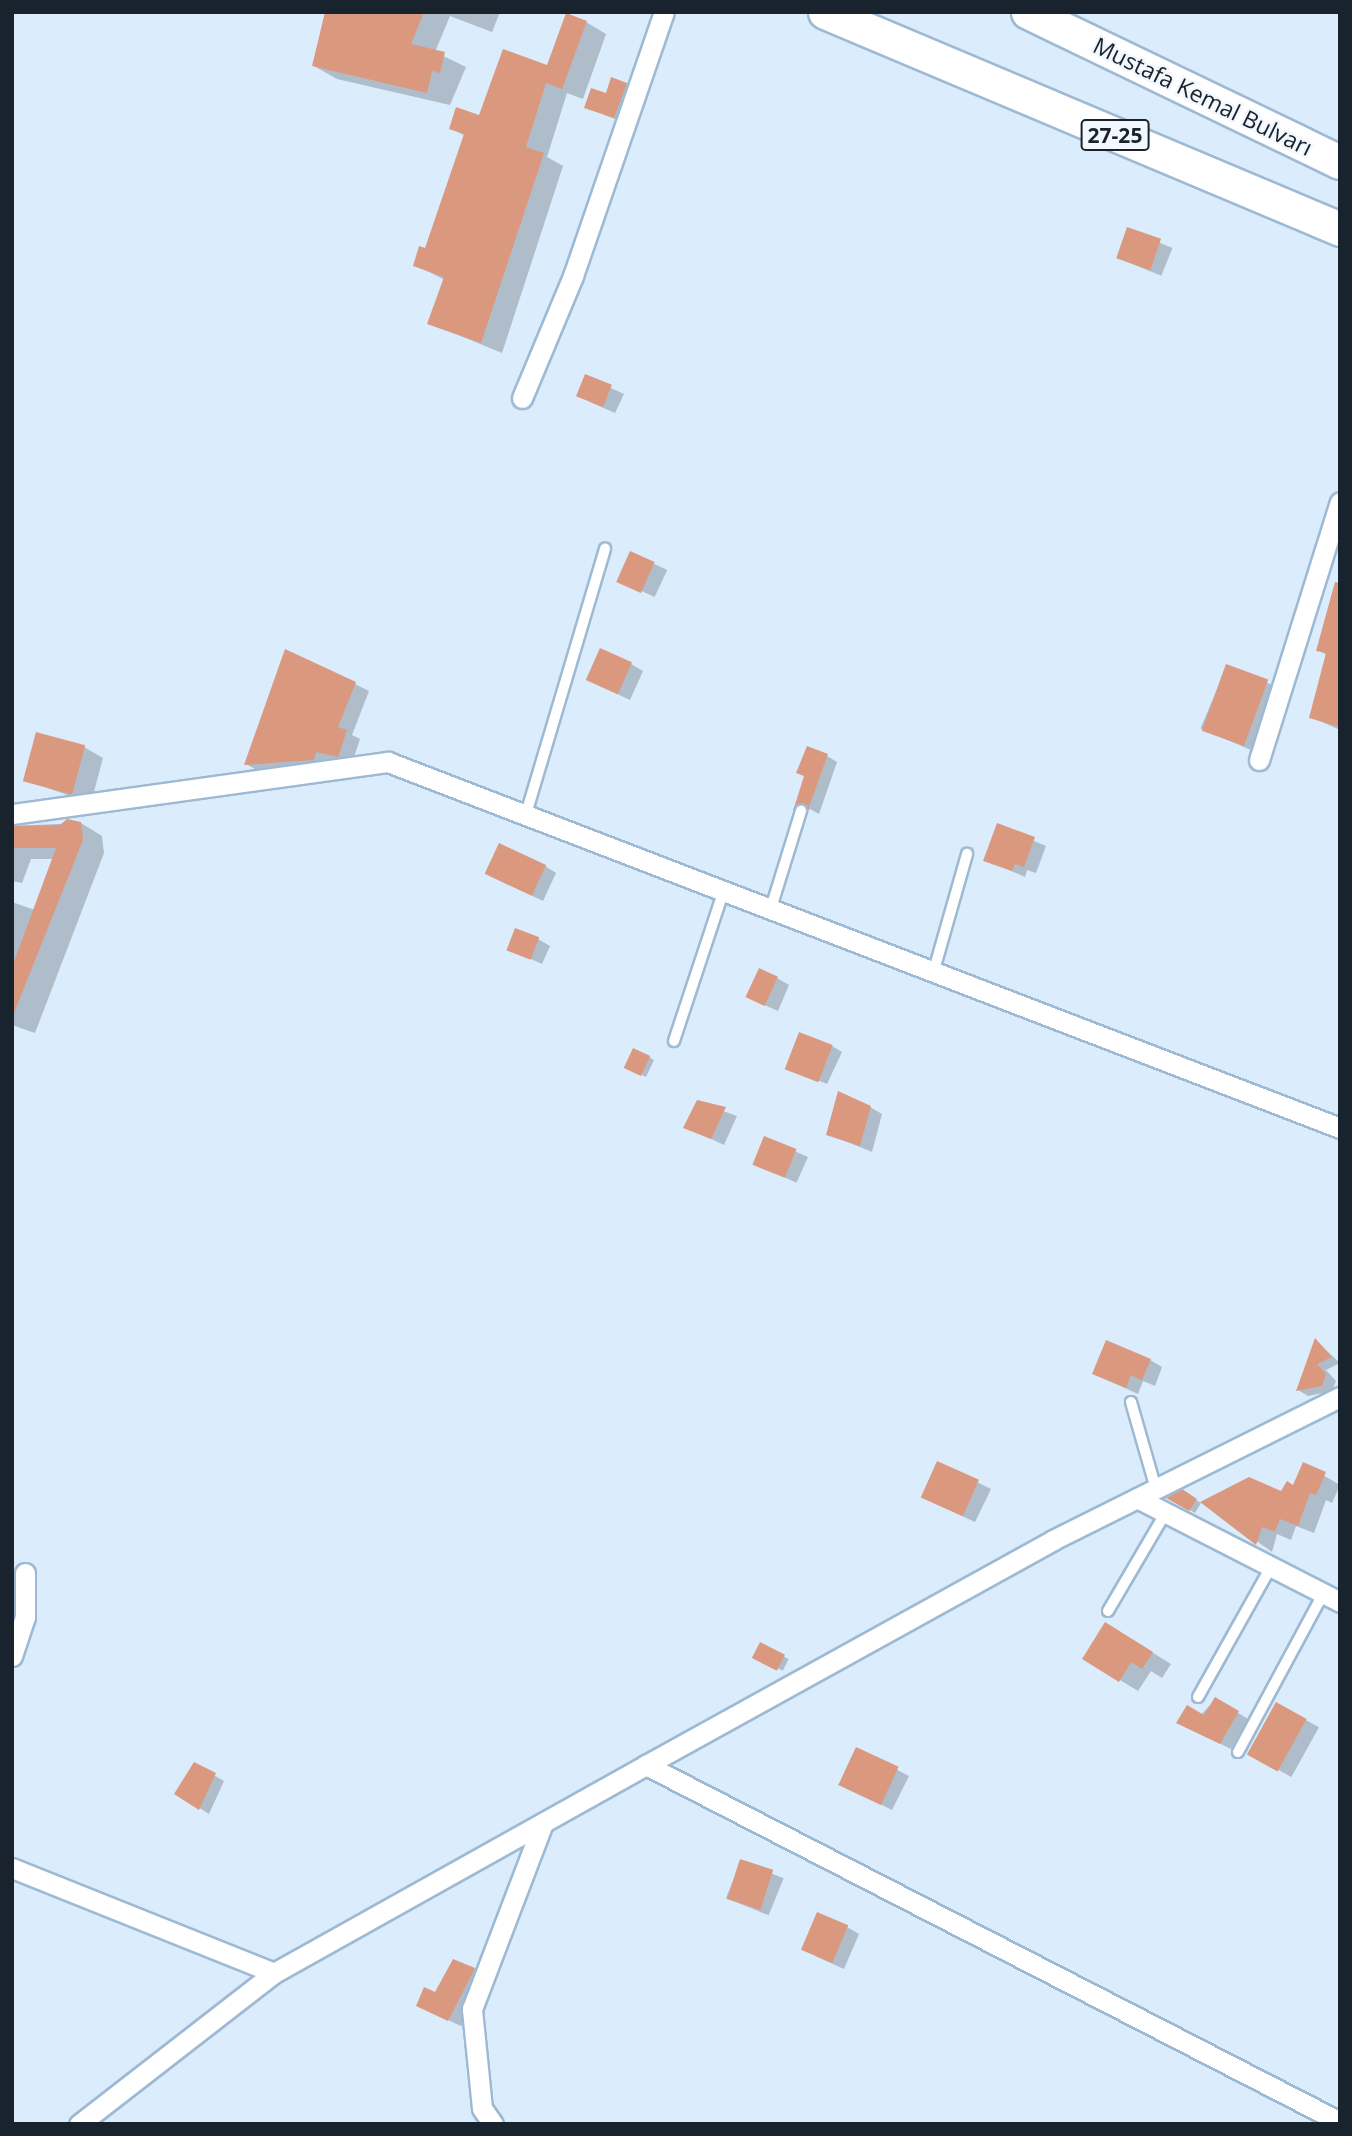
<!DOCTYPE html>
<html>
<head>
<meta charset="utf-8">
<style>
  body { margin:0 }
  #map { position:relative; width:1352px; height:2136px; overflow:hidden; background:#dbecfd; font-family:"Open Sans",sans-serif }
  div>[style] { position:absolute }
  [style*='--x'] { left:calc(var(--x)*1px); top:calc(var(--y)*1px); width:calc(var(--w)*1px); rotate:calc(var(--a)*1deg) }
  .shadow>* { inset:0; background:#0003; transform-origin:0 0 }
  .building>* { inset:0; background:#da997f; transform-origin:0 0 }
  .roads { filter:drop-shadow(2px 0 #9eb9d3) drop-shadow(-2px 0 #9eb9d3) drop-shadow(0 2px #9eb9d3) drop-shadow(0 -2px #9eb9d3) }
  .service>* { height:10px; margin:-5px; padding:0 5px; transform-origin:5px; border-radius:5px; background:#fff }
  .minor>* { height:19px; margin:-9.5px; padding:0 9.5px; transform-origin:9.5px; border-radius:9.5px; background:#fff }
  .trunk>* { height:33px; margin:-16.5px; padding:0 16.5px; transform-origin:16.5px; border-radius:16.5px; background:#fff }
  span { translate:-50% -50%; white-space:nowrap; text-align:center; line-height:1.15; -webkit-text-stroke:5px #f2f8fd; paint-order:stroke }
  .shield-label span { padding:2px 5px; background:#f2f8fd; border:2px solid; border-radius:5px; -webkit-text-stroke-width:0 }
  .shield-label { font-size:21px; color:#18232d; font-weight:700 }
  .street-label { font-size:23px; color:#18232d }
  .frame { position:absolute; inset:0; border:14px solid #18232d; pointer-events:none }
</style>
</head>
<body>
<div id="map">
  <div class="shadow">
    <div style="clip-path:polygon(327px 12px,500px 12px,492px 32px,450px 16px,435px 52px,466px 67px,450px 105px,337px 79px,314px 66px)"></div>
    <div style="clip-path:polygon(586px 22px,606px 34px,583px 99px,567px 93px,547px 157px,563px 166px,502px 353px,429px 323px,445px 280px,415px 265px,426px 251px,465px 136px,451px 128px,480px 117px,548px 67px)"></div>
    <div style="clip-path:polygon(626px 84px,636px 90px,624px 123px,586px 107px)"></div>
    <div style="left:1128px;top:230px;width:48px;height:30px;rotate:22deg"></div>
    <div style="clip-path:polygon(585px 376px,624px 394px,615px 413px,590px 402px)"></div>
    <div style="left:631px;top:553px;width:40px;height:30px;rotate:25deg"></div>
    <div style="clip-path:polygon(1340px 612px,1340px 730px,1311px 717px,1327px 655px,1318px 650px)"></div>
    <div style="clip-path:polygon(631px 664px,643px 671px,630px 700px,600px 686px)"></div>
    <div style="left:1227px;top:666px;width:64px;height:68px;rotate:23deg"></div>
    <div style="clip-path:polygon(355px 684px,369px 691px,352px 735px,360px 739px,352px 763px,330px 759px,328px 767px,259px 771px,246px 764px)"></div>
    <div style="clip-path:polygon(84px 747px,103px 758px,91px 803px,24px 780px)"></div>
    <div style="clip-path:polygon(827px 756px,837px 762px,819px 814px,810px 809px,804px 816px,793px 810px,806px 777px)"></div>
    <div style="clip-path:polygon(81px 823px,102px 836px,104px 853px,35px 1033px,12px 1025px,12px 902px,35px 910px,54px 859px,31px 859px,22px 883px,12px 881px,12px 826px)"></div>
    <div style="clip-path:polygon(998px 826px,1046px 846px,1036px 873px,1027px 870px,1025px 877px,986px 860px)"></div>
    <div style="clip-path:polygon(545px 866px,556px 873px,543px 901px,499px 880px)"></div>
    <div style="clip-path:polygon(538px 939px,550px 946px,542px 964px,509px 949px)"></div>
    <div style="clip-path:polygon(777px 978px,789px 985px,778px 1011px,760px 1003px)"></div>
    <div style="clip-path:polygon(832px 1046px,842px 1052px,827px 1084px,788px 1068px)"></div>
    <div style="clip-path:polygon(649px 1057px,654px 1060px,646px 1077px,632px 1070px)"></div>
    <div style="clip-path:polygon(698px 1102px,737px 1116px,724px 1145px,686px 1127px)"></div>
    <div style="clip-path:polygon(870px 1107px,882px 1114px,872px 1152px,828px 1134px)"></div>
    <div style="left:765px;top:1138px;width:47px;height:28px;rotate:24deg"></div>
    <div style="clip-path:polygon(1316px 1341px,1340px 1363px,1326px 1370px,1336px 1381px,1332px 1391px,1308px 1396px,1298px 1390px)"></div>
    <div style="clip-path:polygon(1150px 1360px,1162px 1367px,1155px 1386px,1143px 1381px,1138px 1394px,1094px 1374px)"></div>
    <div style="clip-path:polygon(938px 1463px,991px 1489px,975px 1522px,934px 1503px)"></div>
    <div style="clip-path:polygon(1304px 1464px,1340px 1485px,1332px 1503px,1326px 1500px,1314px 1533px,1296px 1526px,1291px 1540px,1277px 1534px,1272px 1552px,1203px 1503px,1282px 1494px,1294px 1488px)"></div>
    <div style="clip-path:polygon(1182px 1491px,1201px 1503px,1195px 1513px,1169px 1498px)"></div>
    <div style="clip-path:polygon(1124px 1635px,1171px 1664px,1162px 1678px,1151px 1671px,1138px 1691px,1120px 1680px)"></div>
    <div style="left:761px;top:1645px;width:31px;height:13px;rotate:27deg"></div>
    <div style="clip-path:polygon(1216px 1699px,1248px 1719px,1231px 1749px,1188px 1728px)"></div>
    <div style="left:1277px;top:1704px;width:48px;height:57px;rotate:29deg"></div>
    <div style="clip-path:polygon(857px 1749px,909px 1776px,892px 1810px,852px 1790px)"></div>
    <div style="clip-path:polygon(195px 1764px,224px 1781px,209px 1814px,176px 1793px)"></div>
    <div style="left:741px;top:1861px;width:46px;height:40px;rotate:22deg"></div>
    <div style="clip-path:polygon(847px 1927px,859px 1934px,844px 1969px,815px 1956px)"></div>
    <div style="clip-path:polygon(474px 1969px,486px 1976px,461px 2026px,430px 2012px)"></div>
  </div>
  <div class="building">
    <div style="clip-path:polygon(325px 12px,424px 12px,411px 44px,445px 52px,440px 73px,432px 71px,427px 93px,312px 66px)"></div>
    <div style="clip-path:polygon(566px 13px,587px 21px,562px 89px,546px 83px,526px 147px,544px 153px,481px 343px,427px 324px,444px 277px,413px 266px,419px 246px,425px 248px,464px 134px,449px 129px,456px 107px,479px 115px,503px 49px,547px 65px)"></div>
    <div style="clip-path:polygon(611px 77px,627px 83px,614px 118px,584px 108px,591px 88px,606px 93px)"></div>
    <div style="left:1127px;top:227px;width:36px;height:33px;rotate:19deg"></div>
    <div style="left:585px;top:374px;width:29px;height:24px;rotate:22deg"></div>
    <div style="left:630px;top:551px;width:27px;height:34px;rotate:24deg"></div>
    <div style="clip-path:polygon(1335px 582px,1340px 583px,1340px 727px,1309px 718px,1326px 653px,1316px 651px)"></div>
    <div style="left:600px;top:648px;width:35px;height:35px;rotate:24deg"></div>
    <div style="clip-path:polygon(285px 649px,356px 682px,338px 727px,347px 730px,338px 757px,316px 752px,314px 760px,244px 765px)"></div>
    <div style="left:1226px;top:664px;width:45px;height:71px;rotate:20deg"></div>
    <div style="left:36px;top:732px;width:51px;height:51px;rotate:15deg"></div>
    <div style="clip-path:polygon(807px 746px,828px 754px,808px 810px,800px 804px,793px 811px,804px 776px,796px 773px)"></div>
    <div style="clip-path:polygon(67px 819px,81px 822px,83px 840px,12px 1018px,12px 967px,56px 848px,12px 848px,12px 826px,60px 825px)"></div>
    <div style="clip-path:polygon(997px 823px,1035px 837px,1024px 867px,1015px 864px,1012px 871px,983px 861px)"></div>
    <div style="left:499px;top:843px;width:52px;height:34px;rotate:25deg"></div>
    <div style="left:515px;top:928px;width:26px;height:24px;rotate:21deg"></div>
    <div style="left:759px;top:968px;width:21px;height:32px;rotate:25deg"></div>
    <div style="left:799px;top:1032px;width:36px;height:40px;rotate:21deg"></div>
    <div style="left:633px;top:1048px;width:19px;height:22px;rotate:25deg"></div>
    <div style="clip-path:polygon(838px 1091px,871px 1106px,860px 1146px,826px 1135px)"></div>
    <div style="clip-path:polygon(697px 1100px,726px 1107px,711px 1139px,683px 1128px)"></div>
    <div style="left:764px;top:1136px;width:35px;height:31px;rotate:22deg"></div>
    <div style="clip-path:polygon(1315px 1338px,1332px 1357px,1317px 1364px,1326px 1374px,1322px 1386px,1296px 1391px)"></div>
    <div style="clip-path:polygon(1106px 1340px,1151px 1359px,1142px 1380px,1131px 1375px,1126px 1388px,1092px 1374px)"></div>
    <div style="left:937px;top:1461px;width:46px;height:40px;rotate:24deg"></div>
    <div style="clip-path:polygon(1303px 1462px,1326px 1472px,1316px 1495px,1310px 1493px,1298px 1526px,1280px 1519px,1275px 1532px,1262px 1527px,1256px 1545px,1200px 1502px,1249px 1477px,1281px 1491px,1287px 1481px,1293px 1485px)"></div>
    <div style="clip-path:polygon(1182px 1489px,1197px 1499px,1189px 1511px,1166px 1498px)"></div>
    <div style="clip-path:polygon(1105px 1622px,1153px 1652px,1142px 1669px,1131px 1662px,1119px 1682px,1082px 1659px)"></div>
    <div style="left:760px;top:1642px;width:28px;height:18px;rotate:27deg"></div>
    <div style="clip-path:polygon(1215px 1697px,1239px 1711px,1220px 1744px,1176px 1723px,1187px 1705px,1204px 1715px)"></div>
    <div style="left:1276px;top:1702px;width:35px;height:60px;rotate:29deg"></div>
    <div style="left:856px;top:1747px;width:47px;height:42px;rotate:25deg"></div>
    <div style="clip-path:polygon(194px 1762px,216px 1773px,199px 1810px,174px 1794px)"></div>
    <div style="left:740px;top:1859px;width:35px;height:42px;rotate:18deg"></div>
    <div style="left:817px;top:1912px;width:34px;height:41px;rotate:23deg"></div>
    <div style="clip-path:polygon(453px 1959px,475px 1968px,448px 2021px,416px 2006px,424px 1987px,435px 1992px)"></div>
  </div>
  <div class="roads">
    <div class="service">
      <div style="--x:526;--y:814;--w:277;--a:-73.4"></div>
      <div style="--x:771;--y:908;--w:102;--a:-72.8"></div>
      <div style="--x:934;--y:970;--w:121;--a:-74.1"></div>
      <div style="--x:674;--y:1041;--w:159;--a:-71.7"></div>
      <div style="--x:1131;--y:1402;--w:91;--a:74"></div>
      <div style="--x:1108;--y:1611;--w:115;--a:-59.6"></div>
      <div style="--x:1198;--y:1697;--w:149;--a:-60.7"></div>
      <div style="--x:1238;--y:1752;--w:179;--a:-61.7"></div>
    </div>
    <div class="minor">
      <div style="--x:522;--y:398;--w:132;--a:-67.3"></div>
      <div style="--x:573;--y:276;--w:279;--a:-71"></div>
      <div style="--x:1259;--y:760;--w:270;--a:-72.6"></div>
      <div style="--x:12;--y:814;--w:380;--a:-7.9"></div>
      <div style="--x:388;--y:762;--w:1020;--a:21.03"></div>
      <div style="--x:1137;--y:1498;--w:228;--a:27.1"></div>
      <div style="--x:12;--y:1656;--w:41;--a:-71.6"></div>
      <div style="--x:25;--y:1617;--w:44;--a:-90"></div>
      <div style="--x:646;--y:1765;--w:465;--a:-28.9"></div>
      <div style="--x:1053;--y:1540;--w:321;--a:-26.5"></div>
      <div style="--x:12;--y:1868;--w:282;--a:21.8"></div>
      <div style="--x:274;--y:1973;--w:247;--a:142.2"></div>
      <div style="--x:274;--y:1973;--w:426;--a:-29.2"></div>
      <div style="--x:646;--y:1765;--w:780;--a:27.22"></div>
      <div style="--x:493;--y:2124;--w:19;--a:-125"></div>
      <div style="--x:482;--y:2108;--w:100;--a:-95.8"></div>
      <div style="--x:472;--y:2009;--w:199;--a:-69.1"></div>
    </div>
    <div class="trunk">
      <div style="--x:825;--y:12;--w:559;--a:22.85"></div>
      <div style="--x:1028;--y:12;--w:346;--a:25.7"></div>
    </div>
  </div>
  <div class="shield-label">
    <span style="left:1115px;top:135px">27-25</span>
  </div>
  <div class="street-label">
    <span style="left:1203px;top:96px;rotate:26deg">Mustafa Kemal Bulvarı</span>
  </div>
  <div class="frame"></div>
</div>
</body>
</html>
